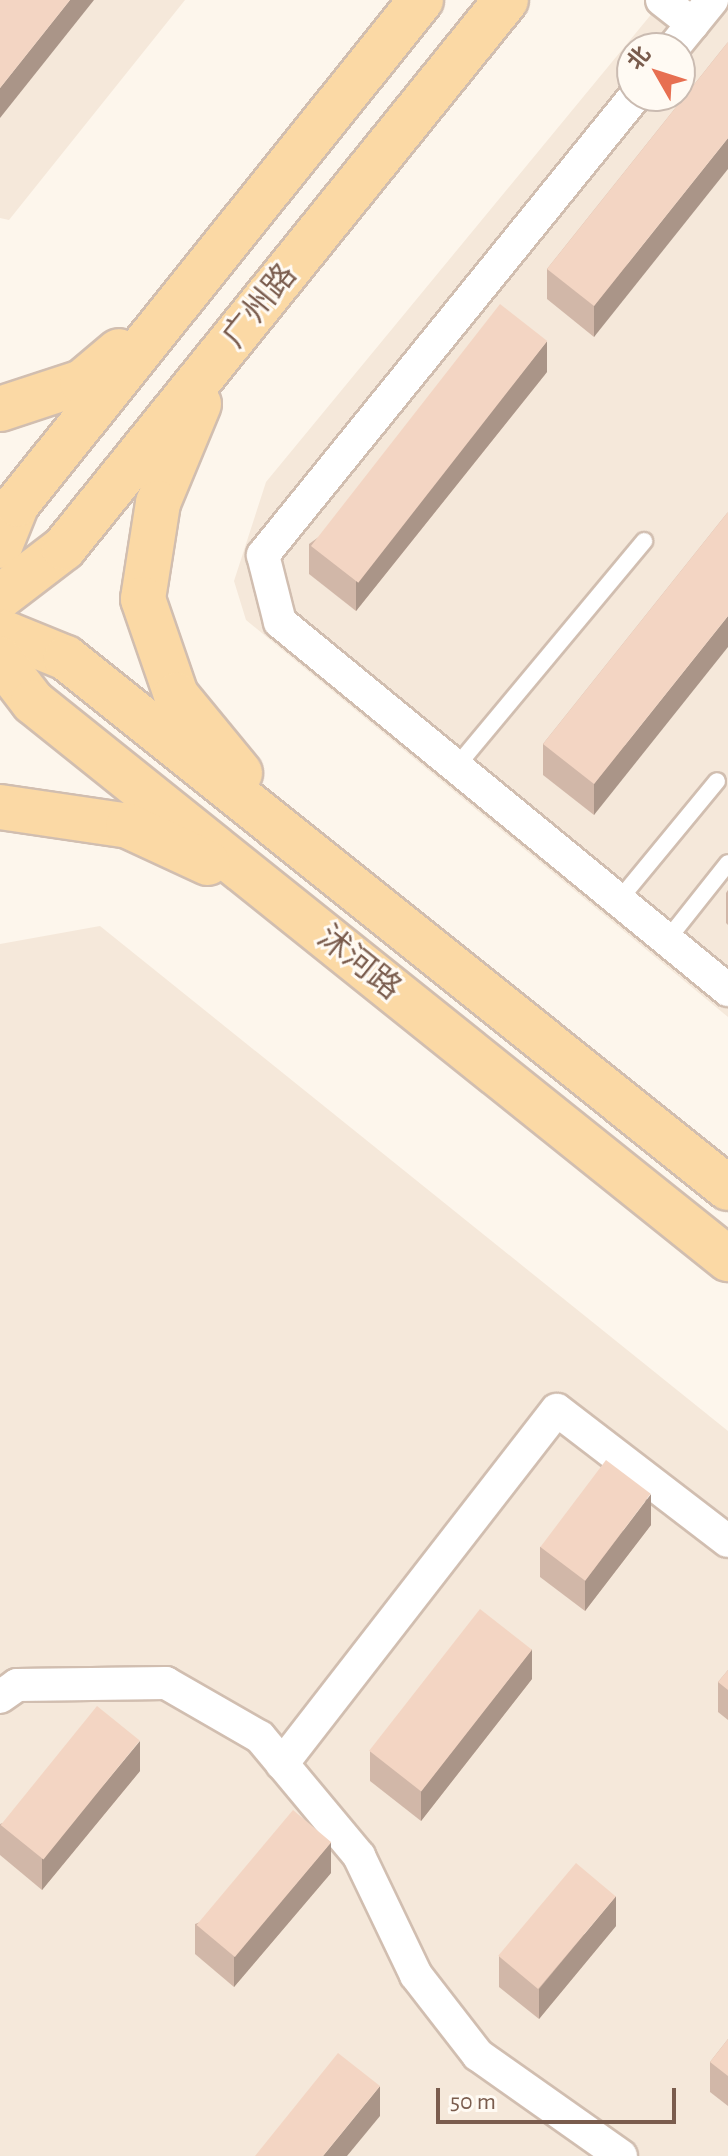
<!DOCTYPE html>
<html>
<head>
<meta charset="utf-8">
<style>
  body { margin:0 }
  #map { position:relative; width:728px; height:2156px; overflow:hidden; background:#fdf6ec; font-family:"Alegreya Sans","Noto Sans SC",sans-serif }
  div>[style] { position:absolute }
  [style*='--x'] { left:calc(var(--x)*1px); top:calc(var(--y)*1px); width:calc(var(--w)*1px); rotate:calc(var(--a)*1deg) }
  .residential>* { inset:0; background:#f5e8da }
  .roads { filter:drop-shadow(2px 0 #d1beb0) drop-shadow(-2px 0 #d1beb0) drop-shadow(0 2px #d1beb0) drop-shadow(0 -2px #d1beb0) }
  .lane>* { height:16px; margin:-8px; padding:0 8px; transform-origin:8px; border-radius:8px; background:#fff }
  .street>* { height:32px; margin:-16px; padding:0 16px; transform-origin:16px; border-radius:16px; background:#fff }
  .primary>* { height:44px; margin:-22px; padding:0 22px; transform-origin:22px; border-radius:22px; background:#fbd9a5 }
  .wall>* { inset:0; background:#d1b7a8 }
  .shaded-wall>* { inset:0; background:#aa9588 }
  .building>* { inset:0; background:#f3d5c3; transform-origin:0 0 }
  span { translate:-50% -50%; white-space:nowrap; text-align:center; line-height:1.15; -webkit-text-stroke:6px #fffaf3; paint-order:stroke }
  .street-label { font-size:32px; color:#7a5c4d }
  .north { position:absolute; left:616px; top:32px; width:80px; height:80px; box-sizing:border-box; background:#fffaf3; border:2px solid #cabbb1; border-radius:50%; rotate:309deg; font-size:22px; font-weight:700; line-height:32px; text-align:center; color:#7a5c4d }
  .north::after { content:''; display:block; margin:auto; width:28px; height:36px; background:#e76f51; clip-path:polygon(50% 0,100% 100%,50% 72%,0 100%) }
  .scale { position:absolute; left:436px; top:2088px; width:240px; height:36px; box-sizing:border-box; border:4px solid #7a5c4d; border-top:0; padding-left:10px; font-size:24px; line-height:28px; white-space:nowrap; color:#7a5c4d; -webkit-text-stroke:6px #fffaf3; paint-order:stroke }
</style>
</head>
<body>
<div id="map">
  <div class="residential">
    <div style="clip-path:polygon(0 0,185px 0,9px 220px,0 218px)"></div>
    <div style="clip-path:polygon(evenodd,663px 0,728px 0,728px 1017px,246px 620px,234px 581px,266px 482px,663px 0,632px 48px,680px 48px,680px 96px,632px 96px,632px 48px)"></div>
    <div style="clip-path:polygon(100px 926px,728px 1431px,728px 2156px,0 2156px,0 944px)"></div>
  </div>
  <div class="roads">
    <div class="lane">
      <div style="--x:456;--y:767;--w:294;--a:-50.2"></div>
      <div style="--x:619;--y:900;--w:154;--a:-50.5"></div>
      <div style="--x:667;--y:940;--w:98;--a:-51.6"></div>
    </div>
    <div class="street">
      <div style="--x:662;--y:0;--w:39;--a:38"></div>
      <div style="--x:673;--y:48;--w:62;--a:-50.9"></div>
      <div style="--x:635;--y:96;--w:591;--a:129.02"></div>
      <div style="--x:263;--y:555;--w:69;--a:75.8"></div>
      <div style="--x:280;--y:622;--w:580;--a:39.4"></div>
      <div style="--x:0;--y:1697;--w:21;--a:-35"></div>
      <div style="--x:17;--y:1685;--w:149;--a:-0.8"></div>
      <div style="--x:166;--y:1683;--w:108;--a:29.9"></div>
      <div style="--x:260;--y:1737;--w:155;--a:50.2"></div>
      <div style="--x:359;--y:1856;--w:132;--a:64.4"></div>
      <div style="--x:416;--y:1975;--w:101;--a:52.2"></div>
      <div style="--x:478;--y:2055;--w:175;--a:35.2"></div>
      <div style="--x:282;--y:1764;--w:448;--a:-52.2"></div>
      <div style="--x:557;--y:1410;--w:215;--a:37.5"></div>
    </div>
    <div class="primary">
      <div style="--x:199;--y:404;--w:107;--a:112.5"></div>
      <div style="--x:158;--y:503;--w:97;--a:98.9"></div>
      <div style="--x:143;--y:599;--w:102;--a:71"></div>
      <div style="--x:176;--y:695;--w:101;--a:50.6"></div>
      <div style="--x:0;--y:409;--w:86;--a:-18.2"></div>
      <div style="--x:82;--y:382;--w:48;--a:-40"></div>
      <div style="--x:0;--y:546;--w:45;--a:-68"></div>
      <div style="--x:17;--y:504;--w:646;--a:-51.28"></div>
      <div style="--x:0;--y:597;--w:81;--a:-37.4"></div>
      <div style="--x:64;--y:548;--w:704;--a:-51.11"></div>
      <div style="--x:0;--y:631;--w:71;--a:22.2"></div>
      <div style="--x:66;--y:658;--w:848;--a:38.68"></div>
      <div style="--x:0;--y:659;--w:54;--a:52.5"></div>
      <div style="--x:33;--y:702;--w:891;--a:38.71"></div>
      <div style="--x:0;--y:807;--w:129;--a:8.4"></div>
      <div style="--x:128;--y:826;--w:88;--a:24.8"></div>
    </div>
  </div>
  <div class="wall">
    <div style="clip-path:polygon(728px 42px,594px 337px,547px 299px,547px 269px)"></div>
    <div style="clip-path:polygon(547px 372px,356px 611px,309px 574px,309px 544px)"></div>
    <div style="clip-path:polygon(728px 512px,594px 815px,543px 775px,543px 744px)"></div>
    <div style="clip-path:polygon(728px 890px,728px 925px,726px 923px,726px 893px)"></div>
    <div style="clip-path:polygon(651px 1525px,585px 1611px,540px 1577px,540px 1547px)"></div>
    <div style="clip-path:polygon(728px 1670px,728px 1720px,718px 1712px,718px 1682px)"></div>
    <div style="clip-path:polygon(532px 1679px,421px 1821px,370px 1781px,370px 1751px)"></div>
    <div style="clip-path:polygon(140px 1771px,42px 1890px,0 1855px,0 1824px)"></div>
    <div style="clip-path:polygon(331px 1873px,234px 1987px,195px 1954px,195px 1924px)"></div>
    <div style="clip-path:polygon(616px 1926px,539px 2019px,499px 1987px,499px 1956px)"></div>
    <div style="clip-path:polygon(728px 2039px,728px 2106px,710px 2092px,710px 2062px)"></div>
  </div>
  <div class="shaded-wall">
    <div style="clip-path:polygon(70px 0,94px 0,0 118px,0 88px)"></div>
    <div style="clip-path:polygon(728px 138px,728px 169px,594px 337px,594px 306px)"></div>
    <div style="clip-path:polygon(547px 341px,547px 372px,356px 611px,356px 581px)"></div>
    <div style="clip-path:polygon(728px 616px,728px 647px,594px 815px,594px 784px)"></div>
    <div style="clip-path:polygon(651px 1494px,651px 1525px,585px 1611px,585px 1581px)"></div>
    <div style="clip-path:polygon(532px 1649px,532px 1679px,421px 1821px,421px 1791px)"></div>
    <div style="clip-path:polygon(140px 1741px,140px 1771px,42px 1890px,42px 1859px)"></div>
    <div style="clip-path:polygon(331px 1842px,331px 1873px,234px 1987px,234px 1957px)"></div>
    <div style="clip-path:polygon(616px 1896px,616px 1926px,539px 2019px,539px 1989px)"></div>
    <div style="clip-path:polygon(380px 2086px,380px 2116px,347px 2156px,323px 2156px)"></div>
  </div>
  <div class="building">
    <div style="clip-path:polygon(0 0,70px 0,0 88px)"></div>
    <div style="clip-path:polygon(728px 42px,728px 138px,594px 306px,547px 269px)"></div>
    <div style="left:500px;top:304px;width:60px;height:307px;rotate:38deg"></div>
    <div style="clip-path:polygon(728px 512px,728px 616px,594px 784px,543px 744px)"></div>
    <div style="left:606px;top:1460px;width:56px;height:109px;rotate:37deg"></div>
    <div style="left:480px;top:1609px;width:66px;height:180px;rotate:38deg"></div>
    <div style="clip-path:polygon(728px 1670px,728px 1690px,718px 1682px)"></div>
    <div style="left:97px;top:1706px;width:55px;height:153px;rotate:39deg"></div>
    <div style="left:293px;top:1810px;width:50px;height:150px;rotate:40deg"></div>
    <div style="left:576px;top:1863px;width:52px;height:121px;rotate:40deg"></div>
    <div style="clip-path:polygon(728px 2039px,728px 2076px,710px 2062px)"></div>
    <div style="clip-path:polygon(338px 2053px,380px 2086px,323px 2156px,255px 2156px)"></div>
  </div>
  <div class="street-label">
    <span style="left:260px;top:306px;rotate:-51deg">广州路</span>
    <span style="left:359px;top:963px;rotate:39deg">沭河路</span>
  </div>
  <div class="north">北</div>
  <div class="scale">50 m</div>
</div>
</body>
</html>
